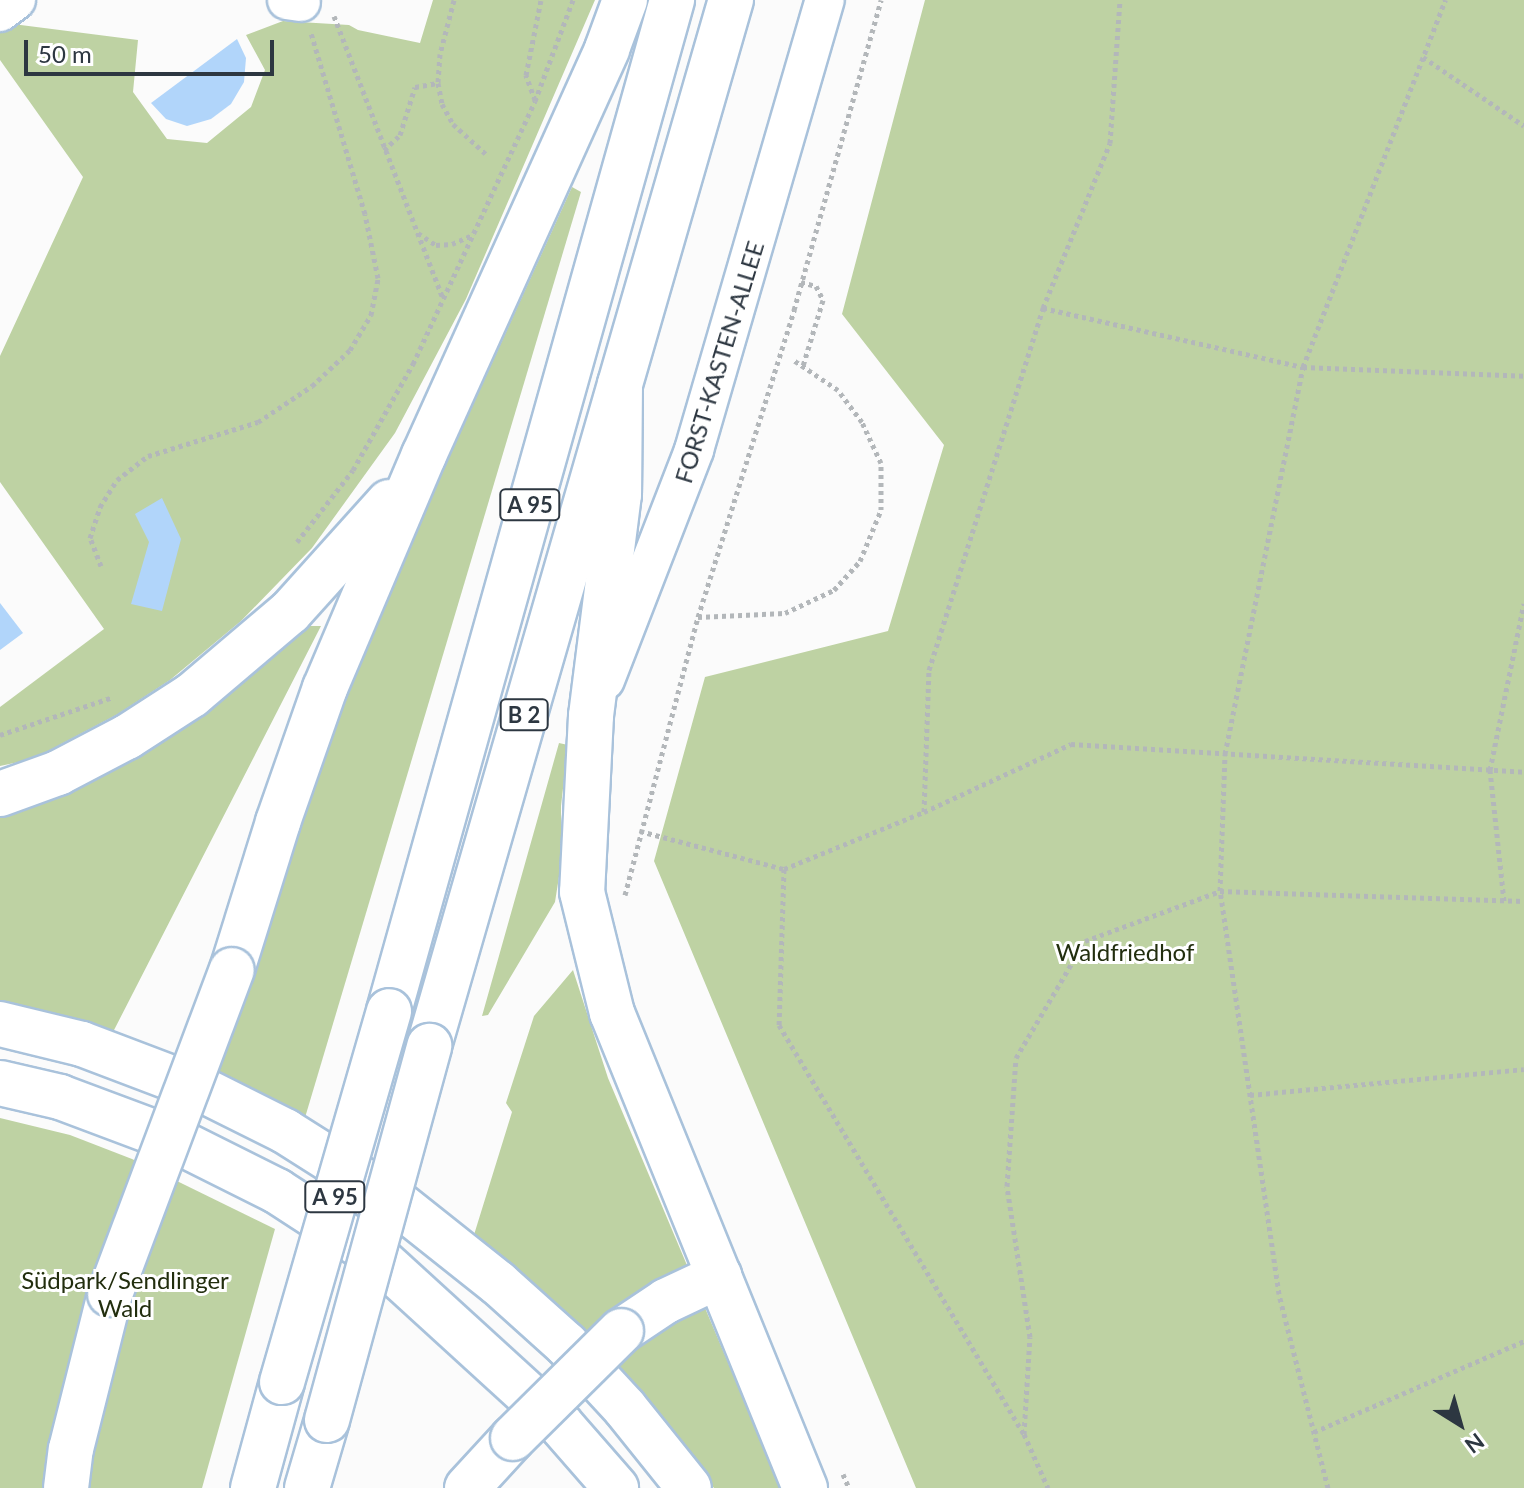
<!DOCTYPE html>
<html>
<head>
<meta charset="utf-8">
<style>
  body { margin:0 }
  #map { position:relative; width:1524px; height:1488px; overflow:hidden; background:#fbfbfb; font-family:Lato,sans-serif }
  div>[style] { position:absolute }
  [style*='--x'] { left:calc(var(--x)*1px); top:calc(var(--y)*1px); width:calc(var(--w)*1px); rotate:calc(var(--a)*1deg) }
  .green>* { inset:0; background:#bed2a3 }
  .building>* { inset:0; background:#b1d5fa }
  .path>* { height:5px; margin-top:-2.5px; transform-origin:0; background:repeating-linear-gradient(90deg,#b3b7ba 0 4px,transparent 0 8px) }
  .roads { filter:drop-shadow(2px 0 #a9c2db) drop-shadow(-2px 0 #a9c2db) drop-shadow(0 2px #a9c2db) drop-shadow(0 -2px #a9c2db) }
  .minor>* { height:38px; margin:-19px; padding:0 19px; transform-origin:19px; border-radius:19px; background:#fff }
  .major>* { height:44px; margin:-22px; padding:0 22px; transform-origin:22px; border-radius:22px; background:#fff }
  .highway>* { height:44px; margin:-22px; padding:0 22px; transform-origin:22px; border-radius:22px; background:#fff }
  .bridges { filter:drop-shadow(2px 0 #a9c2db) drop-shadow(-2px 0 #a9c2db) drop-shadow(0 2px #a9c2db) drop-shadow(0 -2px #a9c2db) }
  .highway-bridge>* { height:44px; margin:-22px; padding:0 22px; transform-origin:22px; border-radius:22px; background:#fff }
  span { translate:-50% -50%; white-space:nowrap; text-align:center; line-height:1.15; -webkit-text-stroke:6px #fff; paint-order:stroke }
  .shield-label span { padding:2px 6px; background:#fff; border:2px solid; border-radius:6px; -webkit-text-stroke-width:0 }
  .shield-label { font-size:22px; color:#2d3741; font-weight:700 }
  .street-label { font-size:24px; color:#2d3741 }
  .park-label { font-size:24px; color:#222e0e }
  .north { position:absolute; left:1420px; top:1384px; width:80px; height:80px; -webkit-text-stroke:6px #fff; paint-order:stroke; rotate:143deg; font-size:22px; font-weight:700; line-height:32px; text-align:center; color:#2d3741 }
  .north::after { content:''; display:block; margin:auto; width:28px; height:36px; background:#2d3741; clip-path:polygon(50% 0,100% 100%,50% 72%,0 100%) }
  .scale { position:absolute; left:24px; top:40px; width:250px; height:36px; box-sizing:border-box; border:4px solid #2d3741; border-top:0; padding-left:10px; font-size:24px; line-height:28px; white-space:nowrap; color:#2d3741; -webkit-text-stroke:6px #fff; paint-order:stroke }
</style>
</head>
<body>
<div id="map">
  <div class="green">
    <div style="clip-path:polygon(433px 0,595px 0,466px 299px,395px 433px,312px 548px,241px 621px,170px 680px,118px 714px,33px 759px,0 766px,0 707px,104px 629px,0 482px,0 356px,83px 177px,0 60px,0 28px,5px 23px,138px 40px,133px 92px,167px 139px,207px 143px,251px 107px,265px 70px,246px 35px,283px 21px,349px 25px,358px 30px,420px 43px)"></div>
    <div style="clip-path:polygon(925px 0,1524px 0,1524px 1488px,916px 1488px,654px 861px,705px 677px,888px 631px,944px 445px,842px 314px)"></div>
    <div style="clip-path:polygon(572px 187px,581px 192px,304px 1121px,175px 1059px)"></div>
    <div style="clip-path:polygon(302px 626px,321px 626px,112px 1034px,0 1005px,0 818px,131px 761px)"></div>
    <div style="clip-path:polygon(559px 743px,568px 745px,561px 806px,561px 864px,555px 902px,488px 1015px,482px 1016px)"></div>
    <div style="clip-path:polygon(573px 970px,608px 1078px,781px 1488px,714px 1488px,619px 1370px,473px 1238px,512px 1112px,506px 1103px,534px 1016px)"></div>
    <div style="clip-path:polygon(0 1118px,70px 1135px,132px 1159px,275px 1229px,202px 1488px,0 1488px)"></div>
  </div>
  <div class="building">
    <div style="clip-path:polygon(237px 39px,246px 58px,244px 82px,231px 104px,211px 119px,187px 126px,166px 119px,151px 103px)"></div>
    <div style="clip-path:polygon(162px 498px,181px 539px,162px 611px,131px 604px,149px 542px,135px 514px)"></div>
    <div style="clip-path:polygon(0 603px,23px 633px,0 650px)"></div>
  </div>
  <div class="path">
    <div style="--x:454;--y:0;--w:56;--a:104.5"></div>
    <div style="--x:440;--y:54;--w:29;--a:94"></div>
    <div style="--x:438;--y:83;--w:21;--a:79"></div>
    <div style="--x:442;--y:104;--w:23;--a:61"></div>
    <div style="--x:453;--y:124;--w:46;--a:42.4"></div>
    <div style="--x:334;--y:16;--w:302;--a:68.9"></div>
    <div style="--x:1423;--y:57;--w:122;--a:34.3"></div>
    <div style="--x:535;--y:100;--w:27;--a:-110"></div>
    <div style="--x:526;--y:75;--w:76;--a:-78.7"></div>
    <div style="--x:384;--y:150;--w:22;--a:-43"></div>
    <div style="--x:400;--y:135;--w:50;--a:-72.6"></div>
    <div style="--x:415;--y:87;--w:23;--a:-10"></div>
    <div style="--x:418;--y:233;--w:22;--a:34"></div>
    <div style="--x:436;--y:245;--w:16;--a:-4"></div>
    <div style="--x:452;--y:244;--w:24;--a:-24"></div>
    <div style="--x:801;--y:282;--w:16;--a:15"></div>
    <div style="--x:816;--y:286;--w:16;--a:63"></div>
    <div style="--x:823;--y:300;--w:69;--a:106.9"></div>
    <div style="--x:1043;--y:308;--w:267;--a:12.8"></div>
    <div style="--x:1303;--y:367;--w:221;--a:2.3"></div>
    <div style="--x:297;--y:542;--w:91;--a:-52.1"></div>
    <div style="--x:353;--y:470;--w:122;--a:-60.5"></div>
    <div style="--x:413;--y:364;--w:290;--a:-65.1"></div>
    <div style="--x:535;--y:101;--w:108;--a:-69.4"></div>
    <div style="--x:101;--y:566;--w:30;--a:-111"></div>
    <div style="--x:90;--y:538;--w:33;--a:-72"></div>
    <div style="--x:100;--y:507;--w:32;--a:-58"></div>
    <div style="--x:117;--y:480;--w:39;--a:-38"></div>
    <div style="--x:148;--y:456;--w:115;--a:-17.2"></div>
    <div style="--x:258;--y:422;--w:65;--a:-33.7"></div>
    <div style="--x:312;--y:386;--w:52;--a:-43.5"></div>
    <div style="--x:350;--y:350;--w:41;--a:-59"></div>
    <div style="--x:371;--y:315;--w:38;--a:-79"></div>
    <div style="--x:378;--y:278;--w:65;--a:-101.5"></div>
    <div style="--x:365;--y:214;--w:189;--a:-106.6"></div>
    <div style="--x:698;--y:617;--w:87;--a:-2.6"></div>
    <div style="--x:785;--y:613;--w:54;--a:-25.1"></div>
    <div style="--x:834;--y:590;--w:39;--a:-48"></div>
    <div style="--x:860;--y:561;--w:55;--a:-67.6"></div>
    <div style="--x:881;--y:510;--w:47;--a:-90"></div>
    <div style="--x:881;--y:463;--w:45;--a:-114.9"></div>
    <div style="--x:862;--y:422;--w:40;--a:-127"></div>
    <div style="--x:838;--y:390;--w:55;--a:-146"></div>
    <div style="--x:0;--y:735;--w:119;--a:-18.6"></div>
    <div style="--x:924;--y:812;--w:142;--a:-88"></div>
    <div style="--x:929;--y:670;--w:380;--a:-72.5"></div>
    <div style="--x:1043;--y:308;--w:178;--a:-67.9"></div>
    <div style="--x:1110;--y:143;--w:143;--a:-86"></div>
    <div style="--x:640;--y:831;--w:149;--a:14.8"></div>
    <div style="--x:784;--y:869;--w:151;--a:-22.2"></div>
    <div style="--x:924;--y:812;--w:162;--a:-24.8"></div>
    <div style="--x:1071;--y:744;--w:454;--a:3.5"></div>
    <div style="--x:784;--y:869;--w:156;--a:91.8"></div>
    <div style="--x:779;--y:1025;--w:477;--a:59.1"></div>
    <div style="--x:1024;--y:1434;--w:59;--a:66"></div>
    <div style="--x:625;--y:895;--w:287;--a:-75.3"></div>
    <div style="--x:698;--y:617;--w:322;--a:-72.6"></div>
    <div style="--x:794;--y:310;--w:322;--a:-74.3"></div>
    <div style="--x:1504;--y:901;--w:132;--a:-96.1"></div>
    <div style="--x:1490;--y:770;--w:170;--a:-78.5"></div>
    <div style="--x:1250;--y:1095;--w:275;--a:-5.4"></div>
    <div style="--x:1314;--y:1432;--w:229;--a:-23.4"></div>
    <div style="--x:1024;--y:1434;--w:97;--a:-86.5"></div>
    <div style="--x:1030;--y:1337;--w:153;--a:-98.7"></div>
    <div style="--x:1007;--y:1186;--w:128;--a:-86"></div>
    <div style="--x:1016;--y:1058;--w:136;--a:-59.5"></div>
    <div style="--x:1085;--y:941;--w:144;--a:-20.3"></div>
    <div style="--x:1220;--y:891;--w:304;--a:1.9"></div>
    <div style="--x:843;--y:1474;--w:15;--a:67"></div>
    <div style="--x:1328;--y:1488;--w:200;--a:-104.2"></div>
    <div style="--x:1279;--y:1294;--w:407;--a:-98.3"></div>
    <div style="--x:1220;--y:891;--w:137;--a:-87.9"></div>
    <div style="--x:1225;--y:754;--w:395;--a:-78.6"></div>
    <div style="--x:1303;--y:367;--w:394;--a:-68.8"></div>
  </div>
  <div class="roads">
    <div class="minor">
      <div style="--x:287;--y:0;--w:14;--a:8"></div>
      <div style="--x:0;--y:12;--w:20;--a:-37"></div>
      <div style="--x:605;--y:680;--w:247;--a:-68.8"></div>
      <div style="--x:694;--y:450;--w:469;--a:-73.8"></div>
    </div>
    <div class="major">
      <div style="--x:0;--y:1024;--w:84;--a:13.7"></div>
      <div style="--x:82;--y:1044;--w:129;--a:20.8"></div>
      <div style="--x:203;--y:1090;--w:92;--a:26.6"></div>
      <div style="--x:285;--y:1131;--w:125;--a:32.3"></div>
      <div style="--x:391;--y:1198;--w:137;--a:38.5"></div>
      <div style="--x:498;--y:1283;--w:91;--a:41.9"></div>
      <div style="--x:566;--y:1344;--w:87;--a:47.3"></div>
      <div style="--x:625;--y:1408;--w:102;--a:51.3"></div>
      <div style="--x:0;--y:1083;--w:62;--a:13.1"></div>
      <div style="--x:60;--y:1097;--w:123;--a:20.5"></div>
      <div style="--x:175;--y:1140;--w:114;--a:26.6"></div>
      <div style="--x:277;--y:1191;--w:116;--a:33"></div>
      <div style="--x:374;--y:1254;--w:253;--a:42.4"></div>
      <div style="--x:561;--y:1425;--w:84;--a:48.9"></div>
    </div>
    <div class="highway">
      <div style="--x:620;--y:384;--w:110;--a:90.5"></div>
      <div style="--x:619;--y:494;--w:224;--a:97.2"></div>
      <div style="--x:591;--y:716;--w:176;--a:92.9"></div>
      <div style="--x:582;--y:892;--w:125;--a:76.1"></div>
      <div style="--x:612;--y:1013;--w:513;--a:67.89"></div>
      <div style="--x:0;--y:794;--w:62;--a:-19.9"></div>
      <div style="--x:58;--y:773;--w:78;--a:-27.6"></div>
      <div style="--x:127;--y:737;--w:77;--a:-32.9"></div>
      <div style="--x:192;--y:695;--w:128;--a:-40.3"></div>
      <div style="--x:290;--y:612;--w:148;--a:-48"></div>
      <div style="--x:232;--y:970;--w:155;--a:-72.7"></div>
      <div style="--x:278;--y:822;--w:142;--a:-70.7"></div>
      <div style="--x:325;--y:688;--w:253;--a:-67"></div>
      <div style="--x:424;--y:455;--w:445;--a:-65.7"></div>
      <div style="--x:607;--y:49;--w:52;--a:-69.8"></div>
      <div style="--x:389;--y:1011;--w:1050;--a:-74.36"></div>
      <div style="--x:429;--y:1046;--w:1089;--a:-73.9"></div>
      <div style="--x:621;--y:1331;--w:54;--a:-33.7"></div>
      <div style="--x:666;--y:1301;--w:59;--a:-25.3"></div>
      <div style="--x:66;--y:1488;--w:39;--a:-83"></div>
      <div style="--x:71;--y:1449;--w:160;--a:-75.9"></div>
      <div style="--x:253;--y:1488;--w:110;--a:-74.7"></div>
      <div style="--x:307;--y:1488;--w:71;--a:-73.6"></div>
      <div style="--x:467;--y:1488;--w:68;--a:-47.4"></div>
    </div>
  </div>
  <div class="bridges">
    <div class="highway-bridge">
      <div style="--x:110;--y:1294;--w:346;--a:-69.4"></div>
      <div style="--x:282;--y:1382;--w:386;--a:-73.9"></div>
      <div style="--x:327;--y:1420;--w:388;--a:-74.7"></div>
      <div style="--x:513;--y:1438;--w:152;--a:-44.7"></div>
    </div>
  </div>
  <div class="shield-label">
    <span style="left:530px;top:505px">A 95</span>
    <span style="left:524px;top:715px">B 2</span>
    <span style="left:335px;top:1197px">A 95</span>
  </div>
  <div class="street-label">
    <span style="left:719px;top:362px;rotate:-73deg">FORST-KASTEN-ALLEE</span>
  </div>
  <div class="park-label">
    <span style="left:1125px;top:952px">Waldfriedhof</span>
    <span style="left:125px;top:1294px">Südpark/Sendlinger<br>Wald</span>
  </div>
  <div class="north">N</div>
  <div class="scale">50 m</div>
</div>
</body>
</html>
